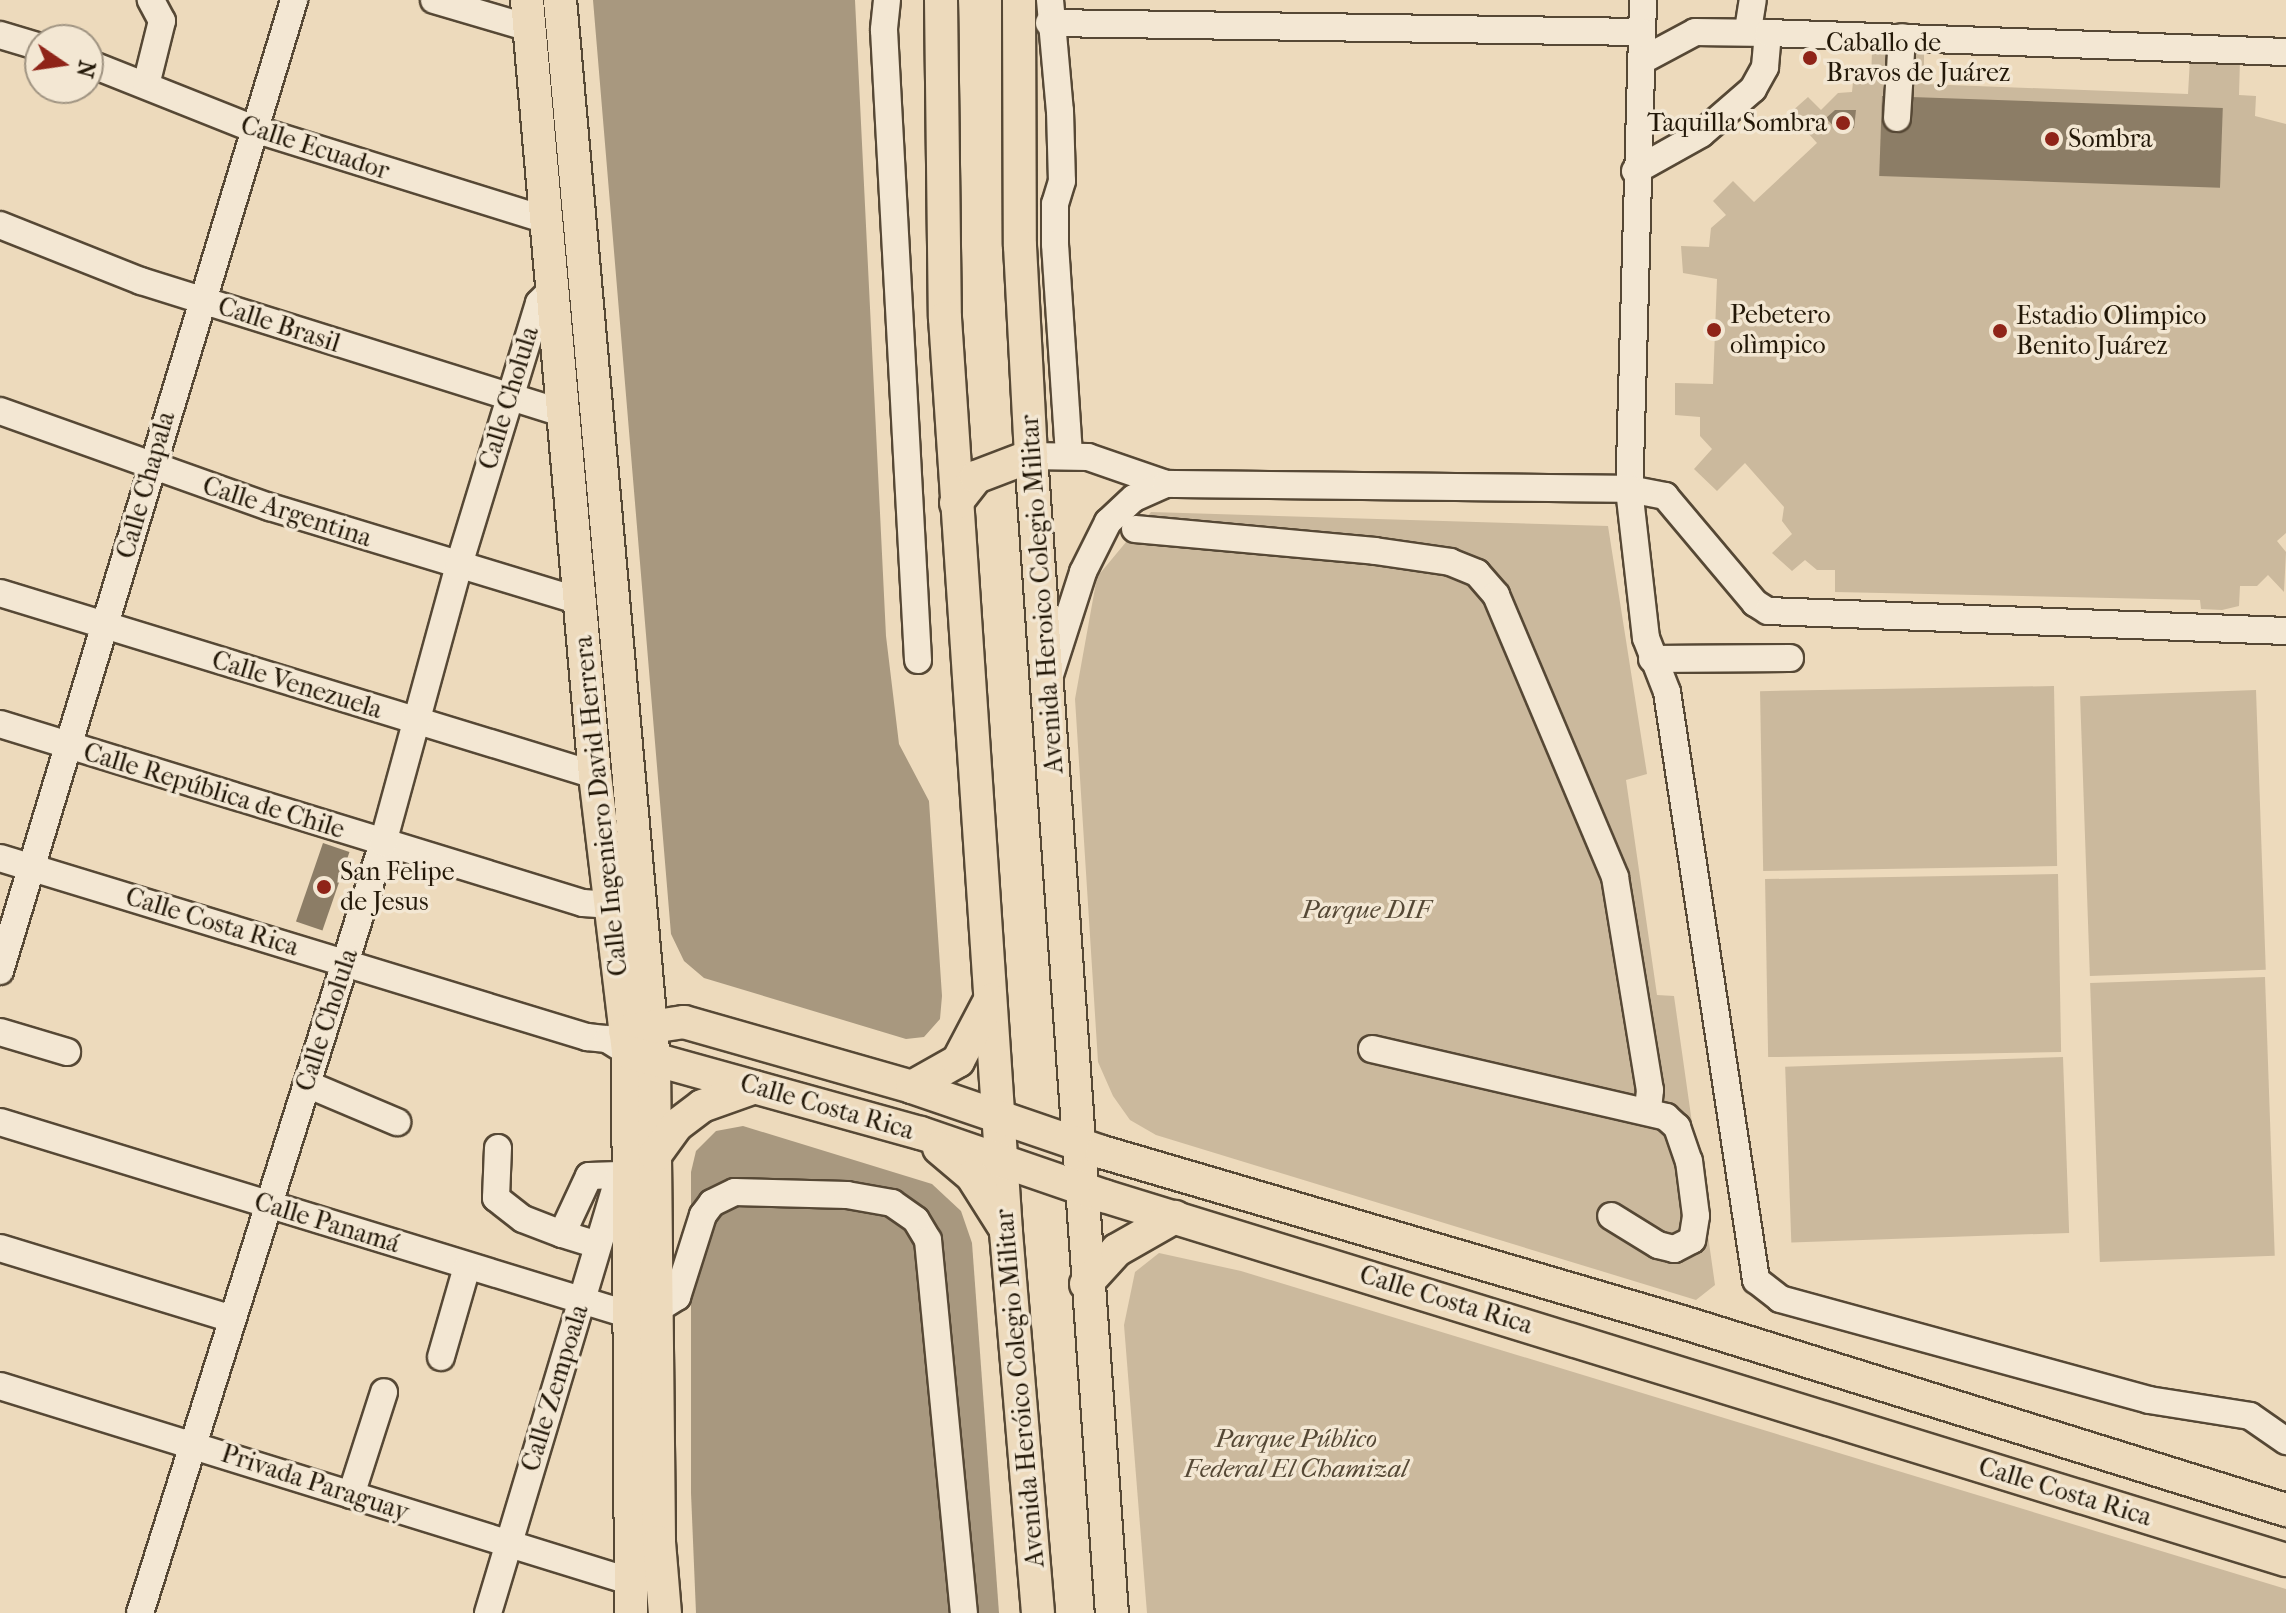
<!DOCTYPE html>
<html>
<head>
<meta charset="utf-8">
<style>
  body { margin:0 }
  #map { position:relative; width:2286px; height:1613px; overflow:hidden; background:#eddabc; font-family:"IM FELL French Canon",serif }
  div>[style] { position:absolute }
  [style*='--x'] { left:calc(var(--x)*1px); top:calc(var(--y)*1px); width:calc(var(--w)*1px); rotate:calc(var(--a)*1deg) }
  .green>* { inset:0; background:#cbb99d; transform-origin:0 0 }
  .water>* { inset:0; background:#a8987f }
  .building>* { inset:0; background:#8c7d66; transform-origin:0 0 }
  .roads { filter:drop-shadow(2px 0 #564835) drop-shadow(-2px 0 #564835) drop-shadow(0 2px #564835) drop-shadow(0 -2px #564835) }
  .minor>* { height:26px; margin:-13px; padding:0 13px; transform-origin:13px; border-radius:13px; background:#f3e7d3 }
  .major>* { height:32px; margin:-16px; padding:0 16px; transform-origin:16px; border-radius:16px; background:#eddabc }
  .dots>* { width:22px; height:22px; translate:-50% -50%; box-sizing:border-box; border:4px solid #f3e7d3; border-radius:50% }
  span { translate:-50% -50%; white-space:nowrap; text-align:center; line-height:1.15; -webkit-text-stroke:7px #f3e7d3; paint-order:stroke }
  .poi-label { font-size:26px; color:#231808 }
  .left { translate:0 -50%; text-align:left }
  .right { translate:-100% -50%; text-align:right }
  .street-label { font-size:26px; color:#231808 }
  .park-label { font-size:26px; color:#554835; font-style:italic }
  .north { position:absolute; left:24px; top:24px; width:80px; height:80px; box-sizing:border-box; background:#f3e7d3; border:2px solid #a09482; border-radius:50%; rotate:103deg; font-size:22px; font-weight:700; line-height:32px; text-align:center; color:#231808 }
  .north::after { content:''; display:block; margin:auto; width:28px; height:36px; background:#8f2418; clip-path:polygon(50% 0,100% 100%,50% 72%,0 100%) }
</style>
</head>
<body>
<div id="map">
  <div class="green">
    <div style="clip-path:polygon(1872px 50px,1924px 52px,1924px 84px,2188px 94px,2190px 59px,2240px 60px,2239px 95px,2256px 96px,2255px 116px,2286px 124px,2286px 533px,2277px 541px,2286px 552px,2284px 592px,2268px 575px,2257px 586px,2240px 586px,2239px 606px,2222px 610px,2201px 609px,2200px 600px,1835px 592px,1835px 570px,1817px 570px,1805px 560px,1792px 571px,1772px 553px,1792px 534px,1782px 521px,1784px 507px,1745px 463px,1717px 491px,1694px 469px,1712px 449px,1700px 436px,1700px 417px,1675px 415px,1675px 383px,1713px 384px,1717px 279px,1683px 273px,1681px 246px,1709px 247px,1711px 228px,1726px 215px,1713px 201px,1733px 181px,1754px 202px,1817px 143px,1790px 113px,1808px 97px,1821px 110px,1838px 93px,1852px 92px,1853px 82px,1871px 82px)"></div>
    <div style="clip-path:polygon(1151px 512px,1608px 526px,1647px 774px,1626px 780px,1657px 995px,1674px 996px,1715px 1285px,1696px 1300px,1156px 1135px,1130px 1120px,1113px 1096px,1098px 1062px,1075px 699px,1097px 577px)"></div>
    <div style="left:2054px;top:686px;width:180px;height:294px;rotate:89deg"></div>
    <div style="left:2256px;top:690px;width:280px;height:176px;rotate:88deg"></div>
    <div style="left:2058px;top:874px;width:178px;height:293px;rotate:89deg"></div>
    <div style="left:2265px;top:977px;width:279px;height:175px;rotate:88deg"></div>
    <div style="left:2063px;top:1057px;width:176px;height:278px;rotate:88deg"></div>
    <div style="clip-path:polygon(1159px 1253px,1241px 1271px,2286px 1589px,2286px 1613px,1147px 1613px,1124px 1325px,1135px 1272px)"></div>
  </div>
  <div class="water">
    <div style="clip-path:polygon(593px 0,855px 0,886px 636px,899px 744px,929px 801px,942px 996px,940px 1019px,924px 1037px,906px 1039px,704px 978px,684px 961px,671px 934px)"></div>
    <div style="clip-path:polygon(743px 1126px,932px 1184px,961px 1211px,972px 1243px,999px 1613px,696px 1613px,691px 1493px,691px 1172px,696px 1151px,716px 1131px)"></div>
  </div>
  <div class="building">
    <div style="left:1882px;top:96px;width:341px;height:80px;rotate:2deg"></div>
    <div style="clip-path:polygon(1835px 110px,1856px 110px,1854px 128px,1838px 131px,1826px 118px)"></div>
    <div style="left:323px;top:843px;width:28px;height:83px;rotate:19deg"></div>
  </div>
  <div class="roads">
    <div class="minor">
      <div style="--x:434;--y:0;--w:99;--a:16.4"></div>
      <div style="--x:887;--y:0;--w:30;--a:96"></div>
      <div style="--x:884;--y:30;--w:631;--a:86.91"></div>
      <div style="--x:1050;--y:0;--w:111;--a:84.9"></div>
      <div style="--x:1060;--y:111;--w:70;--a:88.4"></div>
      <div style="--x:1062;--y:181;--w:24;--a:107"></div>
      <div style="--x:1055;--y:204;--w:40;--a:90"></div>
      <div style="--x:1055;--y:244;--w:211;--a:86.2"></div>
      <div style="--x:1643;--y:0;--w:489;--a:91.6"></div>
      <div style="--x:1629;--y:489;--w:37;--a:11"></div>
      <div style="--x:1665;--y:496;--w:140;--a:49.9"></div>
      <div style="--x:1755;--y:603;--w:15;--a:32"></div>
      <div style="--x:1768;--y:611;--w:518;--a:2.21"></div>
      <div style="--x:1049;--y:23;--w:593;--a:0.87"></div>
      <div style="--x:1748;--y:30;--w:30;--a:-81"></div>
      <div style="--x:0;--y:35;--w:42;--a:16.7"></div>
      <div style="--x:1641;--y:61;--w:61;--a:-28.2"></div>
      <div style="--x:1695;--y:32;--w:73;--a:0.8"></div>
      <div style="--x:88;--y:63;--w:179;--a:21.7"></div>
      <div style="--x:254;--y:129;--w:307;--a:17.3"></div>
      <div style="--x:146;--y:85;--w:66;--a:-76"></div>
      <div style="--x:162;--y:21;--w:24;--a:-118"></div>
      <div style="--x:1897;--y:118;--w:81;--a:-86.5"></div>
      <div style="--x:1635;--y:171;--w:76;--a:-29.3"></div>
      <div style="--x:1701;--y:134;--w:69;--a:-40.9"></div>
      <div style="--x:1753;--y:89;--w:25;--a:-61"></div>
      <div style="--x:1765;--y:67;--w:34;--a:-85"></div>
      <div style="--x:1768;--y:33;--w:518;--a:2.1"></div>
      <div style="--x:0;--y:225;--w:152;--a:21.7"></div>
      <div style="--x:141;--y:281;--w:441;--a:17.4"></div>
      <div style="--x:0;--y:411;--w:287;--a:19.6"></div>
      <div style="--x:270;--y:507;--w:323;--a:16.9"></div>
      <div style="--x:1031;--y:456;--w:57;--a:1"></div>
      <div style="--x:1088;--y:457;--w:83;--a:19.1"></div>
      <div style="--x:1135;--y:529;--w:241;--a:5.2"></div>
      <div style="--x:1375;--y:551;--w:76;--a:8.3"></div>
      <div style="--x:1450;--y:562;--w:29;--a:22"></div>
      <div style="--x:1477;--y:573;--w:29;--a:49"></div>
      <div style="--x:1496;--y:595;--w:306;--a:67.1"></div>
      <div style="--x:1615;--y:877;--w:216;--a:80.7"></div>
      <div style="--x:1650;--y:1090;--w:20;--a:96"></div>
      <div style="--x:0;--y:593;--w:622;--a:17.01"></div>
      <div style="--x:1652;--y:659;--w:138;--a:-0.4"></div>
      <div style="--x:1050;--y:675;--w:108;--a:-72.2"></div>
      <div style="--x:1083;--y:572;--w:56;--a:-63.4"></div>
      <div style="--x:1108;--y:522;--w:35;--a:-43"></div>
      <div style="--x:1134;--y:498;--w:35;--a:-24"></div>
      <div style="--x:1166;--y:484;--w:463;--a:0.6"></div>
      <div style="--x:1629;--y:489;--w:150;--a:83.5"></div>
      <div style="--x:1646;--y:638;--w:58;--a:68.7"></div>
      <div style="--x:1667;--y:692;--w:595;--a:81.39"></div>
      <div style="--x:1756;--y:1280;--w:31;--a:38"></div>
      <div style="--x:1780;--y:1299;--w:383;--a:15.3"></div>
      <div style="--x:2149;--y:1400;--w:102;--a:9"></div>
      <div style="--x:2250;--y:1416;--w:44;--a:34.8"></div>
      <div style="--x:0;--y:724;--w:610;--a:17.07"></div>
      <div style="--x:583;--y:903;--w:29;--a:4"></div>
      <div style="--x:0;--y:858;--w:614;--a:16.96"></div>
      <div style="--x:587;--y:1037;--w:20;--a:6"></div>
      <div style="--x:607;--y:1039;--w:25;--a:32"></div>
      <div style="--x:0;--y:971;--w:1015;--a:-73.15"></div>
      <div style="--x:0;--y:1032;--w:70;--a:16.6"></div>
      <div style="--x:1372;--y:1049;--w:302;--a:13"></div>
      <div style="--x:1666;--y:1117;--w:15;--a:42"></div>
      <div style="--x:1677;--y:1127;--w:36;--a:71"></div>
      <div style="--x:1689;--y:1161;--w:55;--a:82.7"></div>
      <div style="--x:1696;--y:1216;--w:24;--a:99"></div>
      <div style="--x:1692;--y:1240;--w:20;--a:153"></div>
      <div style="--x:1674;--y:1249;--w:16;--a:-166"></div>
      <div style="--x:1658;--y:1245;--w:55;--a:-148.3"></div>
      <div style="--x:307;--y:1084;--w:98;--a:22.9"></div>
      <div style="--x:0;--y:1122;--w:656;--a:17.03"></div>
      <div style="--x:627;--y:1314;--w:29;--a:-8"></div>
      <div style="--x:656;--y:1310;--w:25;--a:-32"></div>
      <div style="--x:677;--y:1297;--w:86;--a:-72.4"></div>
      <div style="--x:703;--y:1215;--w:15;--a:-53"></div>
      <div style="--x:712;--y:1203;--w:25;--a:-26"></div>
      <div style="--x:735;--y:1192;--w:112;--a:1.5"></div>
      <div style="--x:847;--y:1195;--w:46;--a:10.1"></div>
      <div style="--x:892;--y:1203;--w:29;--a:35"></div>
      <div style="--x:916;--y:1220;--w:23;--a:59"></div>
      <div style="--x:928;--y:1240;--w:375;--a:84.5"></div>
      <div style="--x:498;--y:1148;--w:50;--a:92.3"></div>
      <div style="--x:496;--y:1198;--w:34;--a:38"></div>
      <div style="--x:523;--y:1219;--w:42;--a:21"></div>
      <div style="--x:598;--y:1245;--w:38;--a:-163"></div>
      <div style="--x:562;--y:1234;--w:64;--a:-65"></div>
      <div style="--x:589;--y:1176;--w:30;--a:-2"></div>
      <div style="--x:0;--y:1248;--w:243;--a:17"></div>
      <div style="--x:441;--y:1357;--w:94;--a:-73.9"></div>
      <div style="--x:0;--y:1386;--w:659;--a:17.22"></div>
      <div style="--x:351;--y:1495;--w:108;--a:-72.2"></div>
      <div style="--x:140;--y:1613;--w:807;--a:-72.49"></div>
      <div style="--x:383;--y:843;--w:285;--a:-74.7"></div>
      <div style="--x:458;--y:568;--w:277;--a:-73"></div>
      <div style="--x:539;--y:303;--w:18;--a:-45"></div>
      <div style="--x:488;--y:1613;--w:457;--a:-73.3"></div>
      <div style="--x:619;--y:1175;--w:11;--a:-27"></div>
    </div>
    <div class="major">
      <div style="--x:527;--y:0;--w:778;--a:84.99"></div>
      <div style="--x:595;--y:775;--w:279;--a:83.2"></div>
      <div style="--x:628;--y:1052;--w:561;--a:89.69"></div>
      <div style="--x:560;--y:0;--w:1065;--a:84.94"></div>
      <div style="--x:654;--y:1061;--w:481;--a:89.4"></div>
      <div style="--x:659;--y:1542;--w:71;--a:85.2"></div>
      <div style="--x:941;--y:0;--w:318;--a:89.3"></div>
      <div style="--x:945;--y:318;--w:916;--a:86.18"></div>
      <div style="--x:1006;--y:1232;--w:382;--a:85.2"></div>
      <div style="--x:1019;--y:0;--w:246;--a:89.8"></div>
      <div style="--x:1020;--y:246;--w:210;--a:87"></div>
      <div style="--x:1031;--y:456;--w:1160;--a:86"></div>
      <div style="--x:956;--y:503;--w:33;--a:-52"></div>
      <div style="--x:976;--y:477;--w:59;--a:-20.9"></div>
      <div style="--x:625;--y:1031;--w:60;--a:-8.7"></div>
      <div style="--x:684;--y:1022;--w:237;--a:15.9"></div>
      <div style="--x:912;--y:1087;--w:201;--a:18.9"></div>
      <div style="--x:1102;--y:1152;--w:604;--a:16.34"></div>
      <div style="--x:1682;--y:1322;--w:633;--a:17.29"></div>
      <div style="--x:628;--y:1052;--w:304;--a:15.5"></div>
      <div style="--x:921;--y:1133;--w:194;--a:19"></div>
      <div style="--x:1104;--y:1196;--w:1237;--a:17.12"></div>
      <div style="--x:912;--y:1087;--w:53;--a:-29.5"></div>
      <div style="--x:958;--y:1061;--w:69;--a:-62.3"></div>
      <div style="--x:939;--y:1148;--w:43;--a:40.3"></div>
      <div style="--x:972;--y:1176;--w:58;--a:57.7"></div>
      <div style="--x:655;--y:1155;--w:37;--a:-54"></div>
      <div style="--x:677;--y:1125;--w:31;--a:-37"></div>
      <div style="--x:702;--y:1106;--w:56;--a:-19.7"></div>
      <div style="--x:1086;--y:1284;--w:46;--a:-47.6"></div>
      <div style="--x:1117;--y:1250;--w:67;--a:-29.6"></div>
    </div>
  </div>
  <div class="dots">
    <div style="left:1810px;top:58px;background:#8f2418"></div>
    <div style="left:1843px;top:123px;background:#8f2418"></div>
    <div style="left:2052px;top:139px;background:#8f2418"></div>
    <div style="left:1714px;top:330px;background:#8f2418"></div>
    <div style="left:2000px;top:331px;background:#8f2418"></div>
    <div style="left:324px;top:887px;background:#8f2418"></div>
  </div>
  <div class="poi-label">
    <span class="left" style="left:1826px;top:58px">Caballo de<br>Bravos de Juárez</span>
    <span class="right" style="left:1827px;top:123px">Taquilla Sombra</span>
    <span class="left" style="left:2068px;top:139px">Sombra</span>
    <span class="left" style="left:1730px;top:330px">Pebetero<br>olìmpico</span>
    <span class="left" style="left:2016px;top:331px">Estadio Olimpico<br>Benito Juárez</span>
    <span class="left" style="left:340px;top:887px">San Felipe<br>de Jesus</span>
  </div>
  <div class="street-label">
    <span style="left:315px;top:148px;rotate:18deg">Calle Ecuador</span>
    <span style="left:279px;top:325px;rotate:18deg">Calle Brasil</span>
    <span style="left:509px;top:398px;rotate:-73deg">Calle Cholula</span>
    <span style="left:146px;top:485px;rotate:-74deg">Calle Chapala</span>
    <span style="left:287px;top:512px;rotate:18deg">Calle Argentina</span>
    <span style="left:1042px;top:594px;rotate:-94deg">Avenida Heroico Colegio Militar</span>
    <span style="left:297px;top:685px;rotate:17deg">Calle Venezuela</span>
    <span style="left:214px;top:791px;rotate:17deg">Calle República de Chile</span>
    <span style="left:601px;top:806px;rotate:-96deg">Calle Ingeniero David Herrera</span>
    <span style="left:212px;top:922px;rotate:17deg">Calle Costa Rica</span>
    <span style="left:327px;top:1020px;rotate:-72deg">Calle Cholula</span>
    <span style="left:827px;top:1107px;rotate:16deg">Calle Costa Rica</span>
    <span style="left:327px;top:1223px;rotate:17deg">Calle Panamá</span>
    <span style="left:1446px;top:1300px;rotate:17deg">Calle Costa Rica</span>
    <span style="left:555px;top:1388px;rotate:-73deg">Calle Zempoala</span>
    <span style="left:1020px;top:1388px;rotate:-95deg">Avenida Heróico Colegio Militar</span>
    <span style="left:315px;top:1483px;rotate:18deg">Privada Paraguay</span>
    <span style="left:2065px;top:1492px;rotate:17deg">Calle Costa Rica</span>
  </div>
  <div class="park-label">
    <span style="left:1366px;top:910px">Parque DIF</span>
    <span style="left:1296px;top:1454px">Parque Público<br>Federal El Chamizal</span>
  </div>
  <div class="north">N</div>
</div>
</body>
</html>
